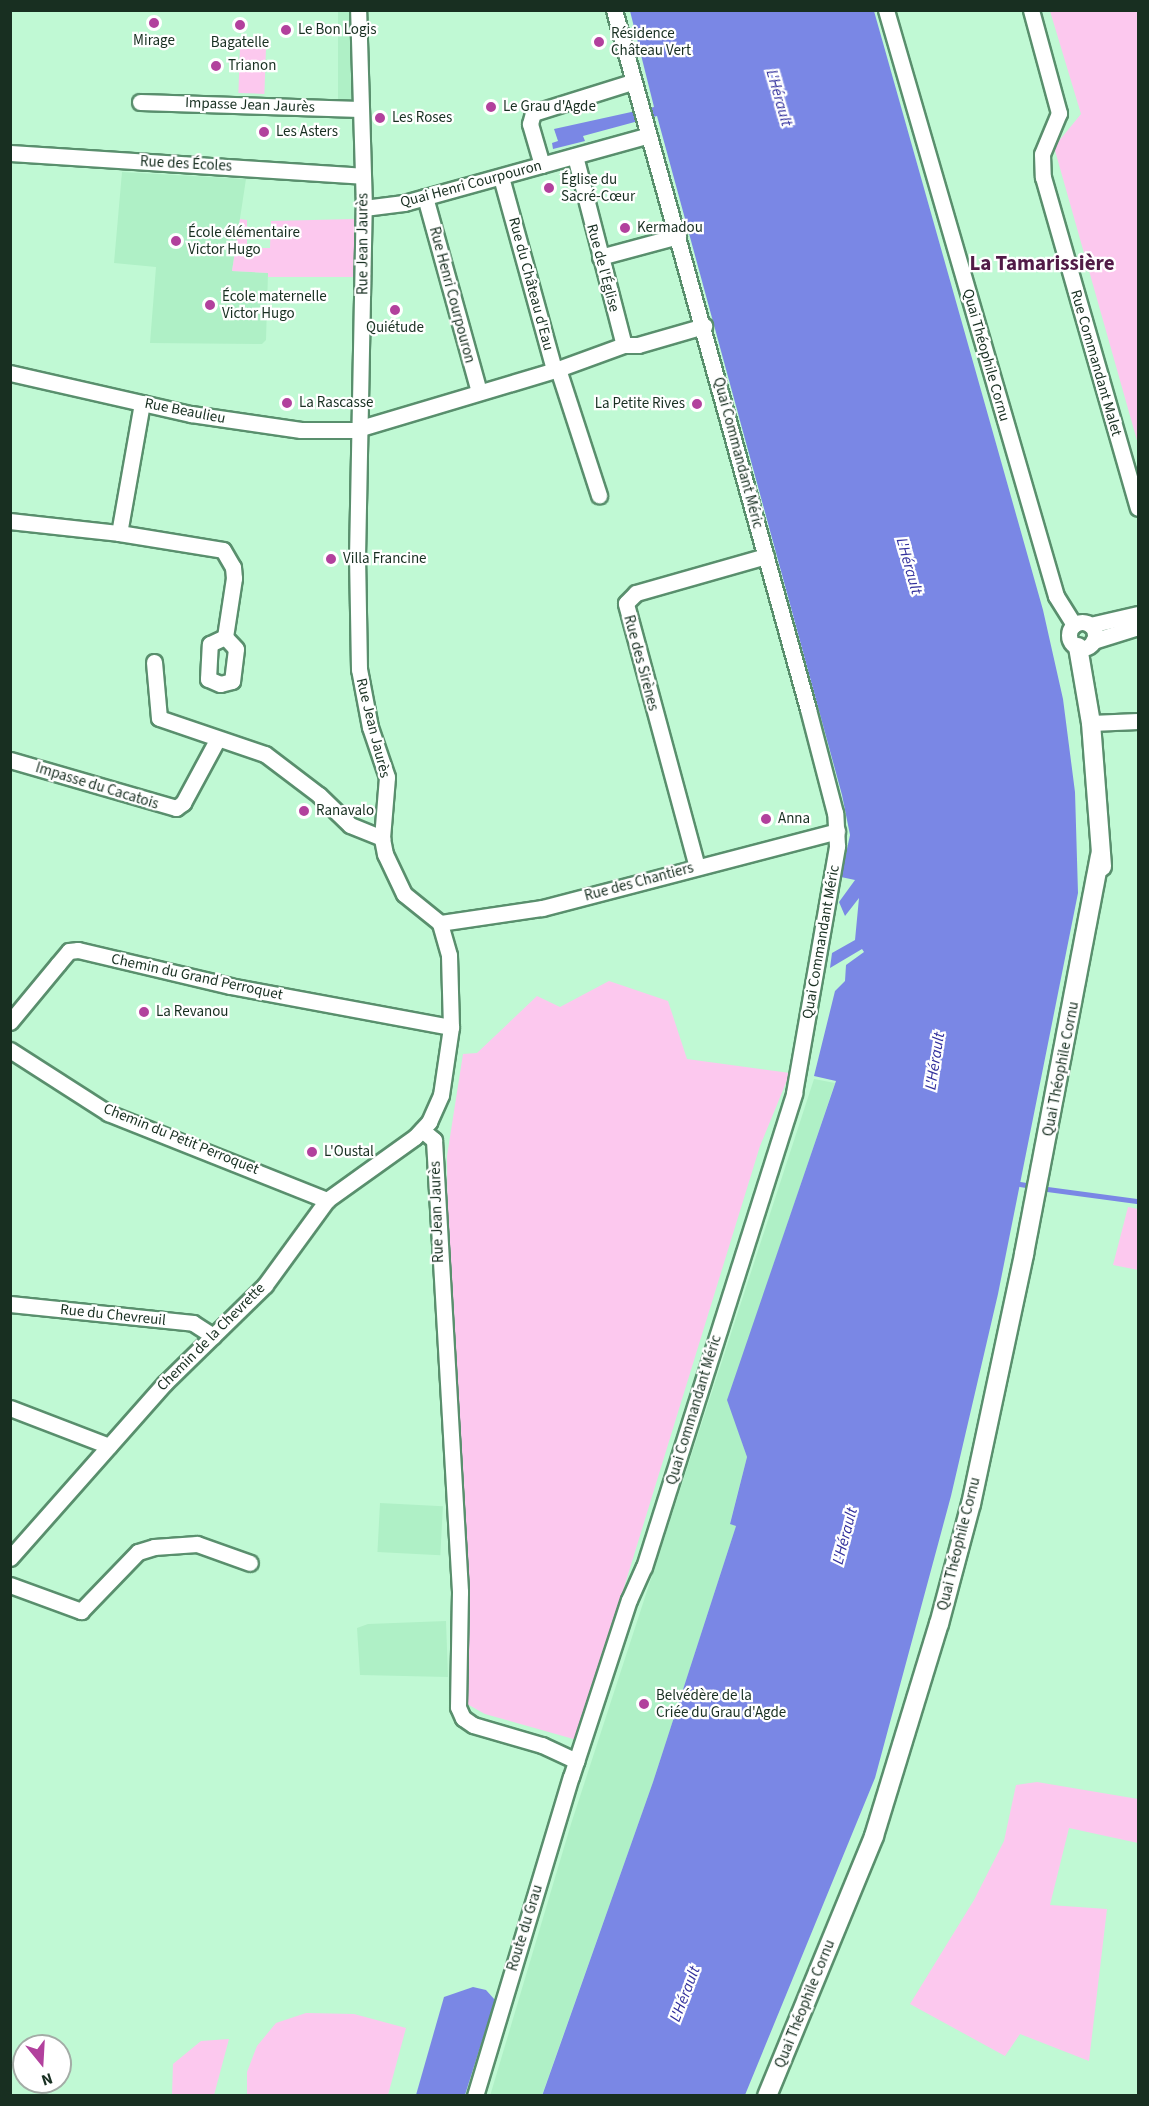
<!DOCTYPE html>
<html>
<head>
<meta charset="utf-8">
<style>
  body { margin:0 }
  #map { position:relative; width:1149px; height:2106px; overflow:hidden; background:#c0f9d4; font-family:"Source Sans 3",sans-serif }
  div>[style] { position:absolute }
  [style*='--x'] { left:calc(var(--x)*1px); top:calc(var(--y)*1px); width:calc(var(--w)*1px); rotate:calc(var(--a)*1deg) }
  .built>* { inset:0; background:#aff0c6; transform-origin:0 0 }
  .green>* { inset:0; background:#fcc8ee; transform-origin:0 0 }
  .water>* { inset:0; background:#7a87e5 }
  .stream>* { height:4.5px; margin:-2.25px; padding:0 2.25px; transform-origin:2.25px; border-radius:2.25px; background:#7a87e5 }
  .roads { filter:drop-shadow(2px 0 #598f6d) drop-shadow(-2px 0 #598f6d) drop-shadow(0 2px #598f6d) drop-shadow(0 -2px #598f6d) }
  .minor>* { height:15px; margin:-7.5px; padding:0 7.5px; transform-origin:7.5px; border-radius:7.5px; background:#fff }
  .minor>.ring { margin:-7.5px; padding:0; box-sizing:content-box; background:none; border:15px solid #fff; border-radius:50% }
  .major>* { height:18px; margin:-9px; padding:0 9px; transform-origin:9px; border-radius:9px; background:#fff }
  .dots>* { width:16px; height:16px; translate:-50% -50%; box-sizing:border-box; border:3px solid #fff; border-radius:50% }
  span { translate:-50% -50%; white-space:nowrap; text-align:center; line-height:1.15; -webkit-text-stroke:4.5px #fff; paint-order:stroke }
  .poi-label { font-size:15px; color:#182f21 }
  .left { translate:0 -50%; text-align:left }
  .right { translate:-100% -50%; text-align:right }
  .street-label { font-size:15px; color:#182f21 }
  .water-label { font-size:16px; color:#32309c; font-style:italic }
  .district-label { font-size:21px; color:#511b47; font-weight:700 }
  .frame { position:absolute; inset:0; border:12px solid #182f21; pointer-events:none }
  .north { position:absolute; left:12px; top:2034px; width:60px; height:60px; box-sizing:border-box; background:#fff; border:2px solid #a3aca6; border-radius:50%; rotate:162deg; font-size:16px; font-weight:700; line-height:24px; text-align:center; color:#182f21 }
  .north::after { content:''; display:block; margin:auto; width:21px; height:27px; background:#b2419d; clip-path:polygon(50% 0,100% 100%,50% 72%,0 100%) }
</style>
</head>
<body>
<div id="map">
  <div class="built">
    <div style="left:338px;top:11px;width:16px;height:91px"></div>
    <div style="clip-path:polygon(122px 172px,246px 179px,232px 271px,268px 273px,266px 340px,262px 344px,150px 343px,156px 267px,114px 263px)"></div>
    <div style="clip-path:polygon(814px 1079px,835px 1083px,728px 1400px,747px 1457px,730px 1523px,736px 1526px,653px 1782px,542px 2095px,490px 2096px,571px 1824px)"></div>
    <div style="left:380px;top:1503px;width:63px;height:49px;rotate:3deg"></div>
    <div style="clip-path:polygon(446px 1621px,448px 1677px,360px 1675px,357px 1628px,368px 1624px)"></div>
  </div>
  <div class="green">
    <div style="clip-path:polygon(1050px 11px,1138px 11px,1138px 444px,1054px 147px,1081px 114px)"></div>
    <div style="left:240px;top:47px;width:26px;height:46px;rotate:2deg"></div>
    <div style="clip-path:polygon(240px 219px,247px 220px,247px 248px,270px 248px,271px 221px,354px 219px,354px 277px,268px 277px,268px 273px,232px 271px)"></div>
    <div style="clip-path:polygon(609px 981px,668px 1001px,687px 1059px,790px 1073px,760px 1146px,577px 1740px,485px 1714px,467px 1704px,464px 1505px,448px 1271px,447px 1156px,463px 1054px,477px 1053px,537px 996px,560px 1007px)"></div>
    <div style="clip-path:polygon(1128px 1207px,1138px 1209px,1138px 1270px,1113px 1265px)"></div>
    <div style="clip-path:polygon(1037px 1782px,1138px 1799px,1138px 1843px,1069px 1828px,1050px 1905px,1107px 1909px,1089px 2061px,1020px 2034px,1005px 2056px,910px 2004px,974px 1900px,1004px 1841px,1016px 1785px)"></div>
    <div style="clip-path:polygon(306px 2013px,354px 2014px,406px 2028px,388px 2095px,247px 2095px,247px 2072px,257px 2046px,276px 2023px)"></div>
    <div style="clip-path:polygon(229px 2039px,214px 2095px,172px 2095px,173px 2064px,201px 2041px)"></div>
  </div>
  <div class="water">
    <div style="clip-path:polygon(630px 11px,874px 11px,1043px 610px,1063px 699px,1075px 792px,1078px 893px,998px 1294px,951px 1496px,875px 1778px,745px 2095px,542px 2096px,653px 1782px,736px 1526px,730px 1524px,747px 1457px,727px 1400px,836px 1081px,814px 1076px,835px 991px,845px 981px,846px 965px,864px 952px,862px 949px,830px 968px,832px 953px,855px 940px,859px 898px,845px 916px,839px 902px,855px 880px,841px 877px,850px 835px,842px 795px,657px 116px,583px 136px,585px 141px,553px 149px,552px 143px,558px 141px,554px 129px,654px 107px)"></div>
    <div style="clip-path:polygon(473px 1987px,486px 1990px,495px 2000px,465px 2095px,416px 2095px,444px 1997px)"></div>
  </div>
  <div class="stream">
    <div style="--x:1020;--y:1184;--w:12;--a:9"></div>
    <div style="--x:1040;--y:1188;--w:99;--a:7.6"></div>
  </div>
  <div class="roads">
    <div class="minor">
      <div style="--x:886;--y:10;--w:610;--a:73.82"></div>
      <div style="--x:1056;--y:596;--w:34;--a:58"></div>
      <div style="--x:1031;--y:10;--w:107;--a:74.8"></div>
      <div style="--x:1059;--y:113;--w:44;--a:112.5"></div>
      <div style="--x:1042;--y:154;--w:23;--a:88"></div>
      <div style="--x:1043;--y:177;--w:344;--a:74"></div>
      <div style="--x:140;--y:102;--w:220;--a:1.8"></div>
      <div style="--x:10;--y:153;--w:353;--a:3.7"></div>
      <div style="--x:575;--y:156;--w:195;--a:75.5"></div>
      <div style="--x:542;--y:165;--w:43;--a:-106.3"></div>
      <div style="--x:530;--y:124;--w:11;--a:-75"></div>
      <div style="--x:533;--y:113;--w:104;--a:-17.4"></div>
      <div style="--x:501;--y:177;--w:200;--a:74.6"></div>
      <div style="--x:425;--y:197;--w:202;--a:74.5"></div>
      <div style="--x:364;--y:208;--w:40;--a:-7.1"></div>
      <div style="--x:404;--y:203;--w:251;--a:-15.5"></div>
      <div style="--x:600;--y:257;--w:81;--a:-15.1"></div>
      <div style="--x:558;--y:369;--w:133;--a:72"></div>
      <div style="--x:10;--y:373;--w:186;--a:12.8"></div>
      <div style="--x:191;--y:414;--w:111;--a:8.3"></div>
      <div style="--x:301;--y:430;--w:53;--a:0"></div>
      <div style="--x:354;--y:430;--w:213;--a:-16.6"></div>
      <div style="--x:558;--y:369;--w:70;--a:-20"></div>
      <div style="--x:624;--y:345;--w:14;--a:0"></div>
      <div style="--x:638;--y:345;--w:69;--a:-16.1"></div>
      <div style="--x:142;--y:403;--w:132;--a:100"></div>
      <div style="--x:119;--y:533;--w:105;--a:9.3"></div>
      <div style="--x:223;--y:550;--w:20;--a:60"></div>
      <div style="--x:233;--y:567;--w:11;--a:85"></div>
      <div style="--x:234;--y:578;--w:60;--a:98.7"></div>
      <div style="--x:10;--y:521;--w:110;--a:6.3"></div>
      <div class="ring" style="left:1069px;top:622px;width:11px;height:11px"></div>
      <div style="--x:1090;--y:625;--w:49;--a:-12.9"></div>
      <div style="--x:225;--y:637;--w:16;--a:47"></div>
      <div style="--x:236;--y:649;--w:32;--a:97"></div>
      <div style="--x:232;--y:681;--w:12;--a:166"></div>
      <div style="--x:220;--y:684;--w:13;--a:-157"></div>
      <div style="--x:208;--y:679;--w:35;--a:-87"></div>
      <div style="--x:210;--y:644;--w:17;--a:-25"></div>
      <div style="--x:1093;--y:641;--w:47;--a:-17.3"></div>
      <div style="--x:154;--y:662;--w:56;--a:84.9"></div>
      <div style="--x:159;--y:718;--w:112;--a:18.8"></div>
      <div style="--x:265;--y:754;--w:68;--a:37.2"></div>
      <div style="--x:319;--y:795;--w:43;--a:44.1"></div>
      <div style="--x:350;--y:825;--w:35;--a:22"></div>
      <div style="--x:1091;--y:723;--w:47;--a:-2.4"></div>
      <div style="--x:10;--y:760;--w:173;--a:16.1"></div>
      <div style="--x:176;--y:808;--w:9;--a:-36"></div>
      <div style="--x:183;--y:803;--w:72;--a:-61.6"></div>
      <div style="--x:697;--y:867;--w:273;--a:-105.1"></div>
      <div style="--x:626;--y:603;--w:14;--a:-45"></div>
      <div style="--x:636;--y:593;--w:135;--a:-15.9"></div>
      <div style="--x:440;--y:923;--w:103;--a:-8.4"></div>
      <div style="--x:542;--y:908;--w:305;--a:-14.6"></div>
      <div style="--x:10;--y:1022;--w:75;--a:-50.4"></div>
      <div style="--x:58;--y:964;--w:17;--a:-50"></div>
      <div style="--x:69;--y:951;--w:9;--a:-6"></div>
      <div style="--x:78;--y:950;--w:156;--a:13.3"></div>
      <div style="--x:230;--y:986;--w:225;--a:10.5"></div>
      <div style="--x:10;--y:1050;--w:117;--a:32.7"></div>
      <div style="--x:108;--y:1113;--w:236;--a:21.7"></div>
      <div style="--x:422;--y:1130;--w:16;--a:40"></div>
      <div style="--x:434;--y:1140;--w:453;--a:86.7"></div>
      <div style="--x:460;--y:1592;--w:115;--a:91"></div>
      <div style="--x:458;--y:1707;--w:12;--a:66"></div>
      <div style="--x:463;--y:1718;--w:12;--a:35"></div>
      <div style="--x:473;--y:1725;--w:72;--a:16.2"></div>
      <div style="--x:542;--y:1745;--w:38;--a:25"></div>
      <div style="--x:10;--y:1304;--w:184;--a:5.9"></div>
      <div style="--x:193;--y:1323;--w:24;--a:33"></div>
      <div style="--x:10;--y:1408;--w:106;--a:21"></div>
      <div style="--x:10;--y:1558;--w:234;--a:-48.5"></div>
      <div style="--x:165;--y:1383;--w:140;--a:-44.4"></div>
      <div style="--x:265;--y:1285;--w:105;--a:-53.9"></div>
      <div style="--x:327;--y:1200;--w:108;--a:-35.6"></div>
      <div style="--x:415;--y:1137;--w:21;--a:-47"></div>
      <div style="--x:429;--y:1122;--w:30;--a:-66"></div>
      <div style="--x:441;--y:1095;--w:69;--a:-81.6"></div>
      <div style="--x:451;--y:1027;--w:72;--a:-91.6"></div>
      <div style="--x:449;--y:955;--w:33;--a:-106"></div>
      <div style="--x:440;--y:923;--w:46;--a:-141.1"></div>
      <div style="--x:404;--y:894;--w:44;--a:-115.4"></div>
      <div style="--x:385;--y:854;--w:16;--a:-101"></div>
      <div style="--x:382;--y:838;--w:61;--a:-85.3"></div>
      <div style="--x:387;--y:777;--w:53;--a:-108.8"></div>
      <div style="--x:370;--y:727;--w:59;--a:-100.7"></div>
      <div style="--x:359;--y:669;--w:111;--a:-91"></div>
      <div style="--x:357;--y:558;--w:350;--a:-88.9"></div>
      <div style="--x:364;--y:208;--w:198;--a:-91.7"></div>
      <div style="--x:10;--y:1585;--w:76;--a:20.1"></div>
      <div style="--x:81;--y:1611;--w:82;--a:-46"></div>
      <div style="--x:138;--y:1552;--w:17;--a:-17"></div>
      <div style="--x:154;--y:1547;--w:43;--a:-4"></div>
      <div style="--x:197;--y:1544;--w:56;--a:19.7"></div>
      <div style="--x:475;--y:2096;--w:333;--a:-73.3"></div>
      <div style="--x:571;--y:1777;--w:186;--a:-71.9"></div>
      <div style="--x:629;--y:1600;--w:36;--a:-66"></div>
      <div style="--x:644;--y:1567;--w:497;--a:-72.4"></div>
      <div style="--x:794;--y:1093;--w:251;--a:-80.1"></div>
      <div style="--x:837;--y:846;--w:33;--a:-93"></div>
      <div style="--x:835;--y:813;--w:107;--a:-104.6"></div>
      <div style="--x:808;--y:709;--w:725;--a:-105.51"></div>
    </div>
    <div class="major">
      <div style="--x:1078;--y:647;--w:77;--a:80.3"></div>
      <div style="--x:1091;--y:723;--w:144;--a:85.6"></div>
      <div style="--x:767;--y:2096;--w:281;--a:-67.6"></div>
      <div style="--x:874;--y:1836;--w:222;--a:-73"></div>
      <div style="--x:939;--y:1624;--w:124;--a:-75.1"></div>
      <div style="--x:971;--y:1504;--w:256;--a:-78"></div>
      <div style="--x:1024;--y:1254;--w:406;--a:-79.2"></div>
    </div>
  </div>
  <div class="dots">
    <div style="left:154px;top:23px;background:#b2419d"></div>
    <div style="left:240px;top:25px;background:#b2419d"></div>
    <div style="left:286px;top:30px;background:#b2419d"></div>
    <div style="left:599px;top:42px;background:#b2419d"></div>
    <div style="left:216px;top:66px;background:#b2419d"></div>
    <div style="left:491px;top:107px;background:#b2419d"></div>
    <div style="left:380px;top:118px;background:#b2419d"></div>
    <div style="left:264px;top:132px;background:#b2419d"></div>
    <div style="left:549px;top:188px;background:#b2419d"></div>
    <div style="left:625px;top:228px;background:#b2419d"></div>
    <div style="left:176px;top:241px;background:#b2419d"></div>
    <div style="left:210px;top:305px;background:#b2419d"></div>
    <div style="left:395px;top:310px;background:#b2419d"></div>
    <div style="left:287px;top:403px;background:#b2419d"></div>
    <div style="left:697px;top:404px;background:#b2419d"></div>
    <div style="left:331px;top:559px;background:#b2419d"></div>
    <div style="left:304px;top:811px;background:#b2419d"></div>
    <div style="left:766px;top:819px;background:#b2419d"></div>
    <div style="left:144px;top:1012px;background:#b2419d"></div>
    <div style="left:312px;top:1152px;background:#b2419d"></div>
    <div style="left:644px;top:1704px;background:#b2419d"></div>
  </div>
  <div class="poi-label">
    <span class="left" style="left:298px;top:30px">Le Bon Logis</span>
    <span class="left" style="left:611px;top:42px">Résidence<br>Château Vert</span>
    <span style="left:154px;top:41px">Mirage</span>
    <span style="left:240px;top:43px">Bagatelle</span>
    <span class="left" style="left:228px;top:66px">Trianon</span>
    <span class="left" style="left:503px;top:107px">Le Grau d'Agde</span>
    <span class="left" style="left:392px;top:118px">Les Roses</span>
    <span class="left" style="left:276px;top:132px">Les Asters</span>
    <span class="left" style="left:561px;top:188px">Église du<br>Sacré-Cœur</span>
    <span class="left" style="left:637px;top:228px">Kermadou</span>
    <span class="left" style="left:188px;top:241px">École élémentaire<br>Victor Hugo</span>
    <span class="left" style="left:222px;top:305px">École maternelle<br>Victor Hugo</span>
    <span style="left:395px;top:328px">Quiétude</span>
    <span class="left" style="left:299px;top:403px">La Rascasse</span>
    <span class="right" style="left:685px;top:404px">La Petite Rives</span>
    <span class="left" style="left:343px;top:559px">Villa Francine</span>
    <span class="left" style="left:316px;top:811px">Ranavalo</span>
    <span class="left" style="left:778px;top:819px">Anna</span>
    <span class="left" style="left:156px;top:1012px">La Revanou</span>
    <span class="left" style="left:324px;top:1152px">L'Oustal</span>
    <span class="left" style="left:656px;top:1704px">Belvédère de la<br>Criée du Grau d'Agde</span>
  </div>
  <div class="street-label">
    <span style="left:250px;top:105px;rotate:2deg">Impasse Jean Jaurès</span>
    <span style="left:186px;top:164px;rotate:3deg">Rue des Écoles</span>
    <span style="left:471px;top:184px;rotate:-15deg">Quai Henri Courpouron</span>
    <span style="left:363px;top:244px;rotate:-90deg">Rue Jean Jaurès</span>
    <span style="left:603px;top:268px;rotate:75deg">Rue de l'Église</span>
    <span style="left:531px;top:284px;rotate:75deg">Rue du Château d'Eau</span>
    <span style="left:452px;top:295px;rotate:75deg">Rue Henri Courpouron</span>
    <span style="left:986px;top:355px;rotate:74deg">Quai Théophile Cornu</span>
    <span style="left:1096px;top:363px;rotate:74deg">Rue Commandant Malet</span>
    <span style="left:185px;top:411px;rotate:11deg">Rue Beaulieu</span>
    <span style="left:738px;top:453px;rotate:75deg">Quai Commandant Méric</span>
    <span style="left:641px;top:663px;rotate:75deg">Rue des Sirènes</span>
    <span style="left:373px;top:728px;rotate:76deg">Rue Jean Jaurès</span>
    <span style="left:97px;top:786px;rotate:17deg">Impasse du Cacatois</span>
    <span style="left:639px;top:882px;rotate:-15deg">Rue des Chantiers</span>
    <span style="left:821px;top:942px;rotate:-80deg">Quai Commandant Méric</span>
    <span style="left:197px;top:977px;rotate:12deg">Chemin du Grand Perroquet</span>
    <span style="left:1061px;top:1069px;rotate:-79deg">Quai Théophile Cornu</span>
    <span style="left:181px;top:1139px;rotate:22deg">Chemin du Petit Perroquet</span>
    <span style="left:437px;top:1212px;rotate:-92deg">Rue Jean Jaurès</span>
    <span style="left:113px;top:1315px;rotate:6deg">Rue du Chevreuil</span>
    <span style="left:211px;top:1337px;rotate:-45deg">Chemin de la Chevrette</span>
    <span style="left:694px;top:1410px;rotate:-73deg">Quai Commandant Méric</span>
    <span style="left:959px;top:1544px;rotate:-76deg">Quai Théophile Cornu</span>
    <span style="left:525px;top:1928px;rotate:-73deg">Route du Grau</span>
    <span style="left:805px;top:2004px;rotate:-68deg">Quai Théophile Cornu</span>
  </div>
  <div class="water-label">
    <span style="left:779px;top:98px;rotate:74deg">L'Hérault</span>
    <span style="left:909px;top:566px;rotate:74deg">L'Hérault</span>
    <span style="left:935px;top:1061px;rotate:-81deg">L'Hérault</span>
    <span style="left:845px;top:1536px;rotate:-75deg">L'Hérault</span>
    <span style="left:685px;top:1994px;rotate:-69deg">L'Hérault</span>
  </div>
  <div class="district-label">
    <span style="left:1042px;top:263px">La Tamarissière</span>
  </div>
  <div class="frame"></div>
  <div class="north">N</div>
</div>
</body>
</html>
